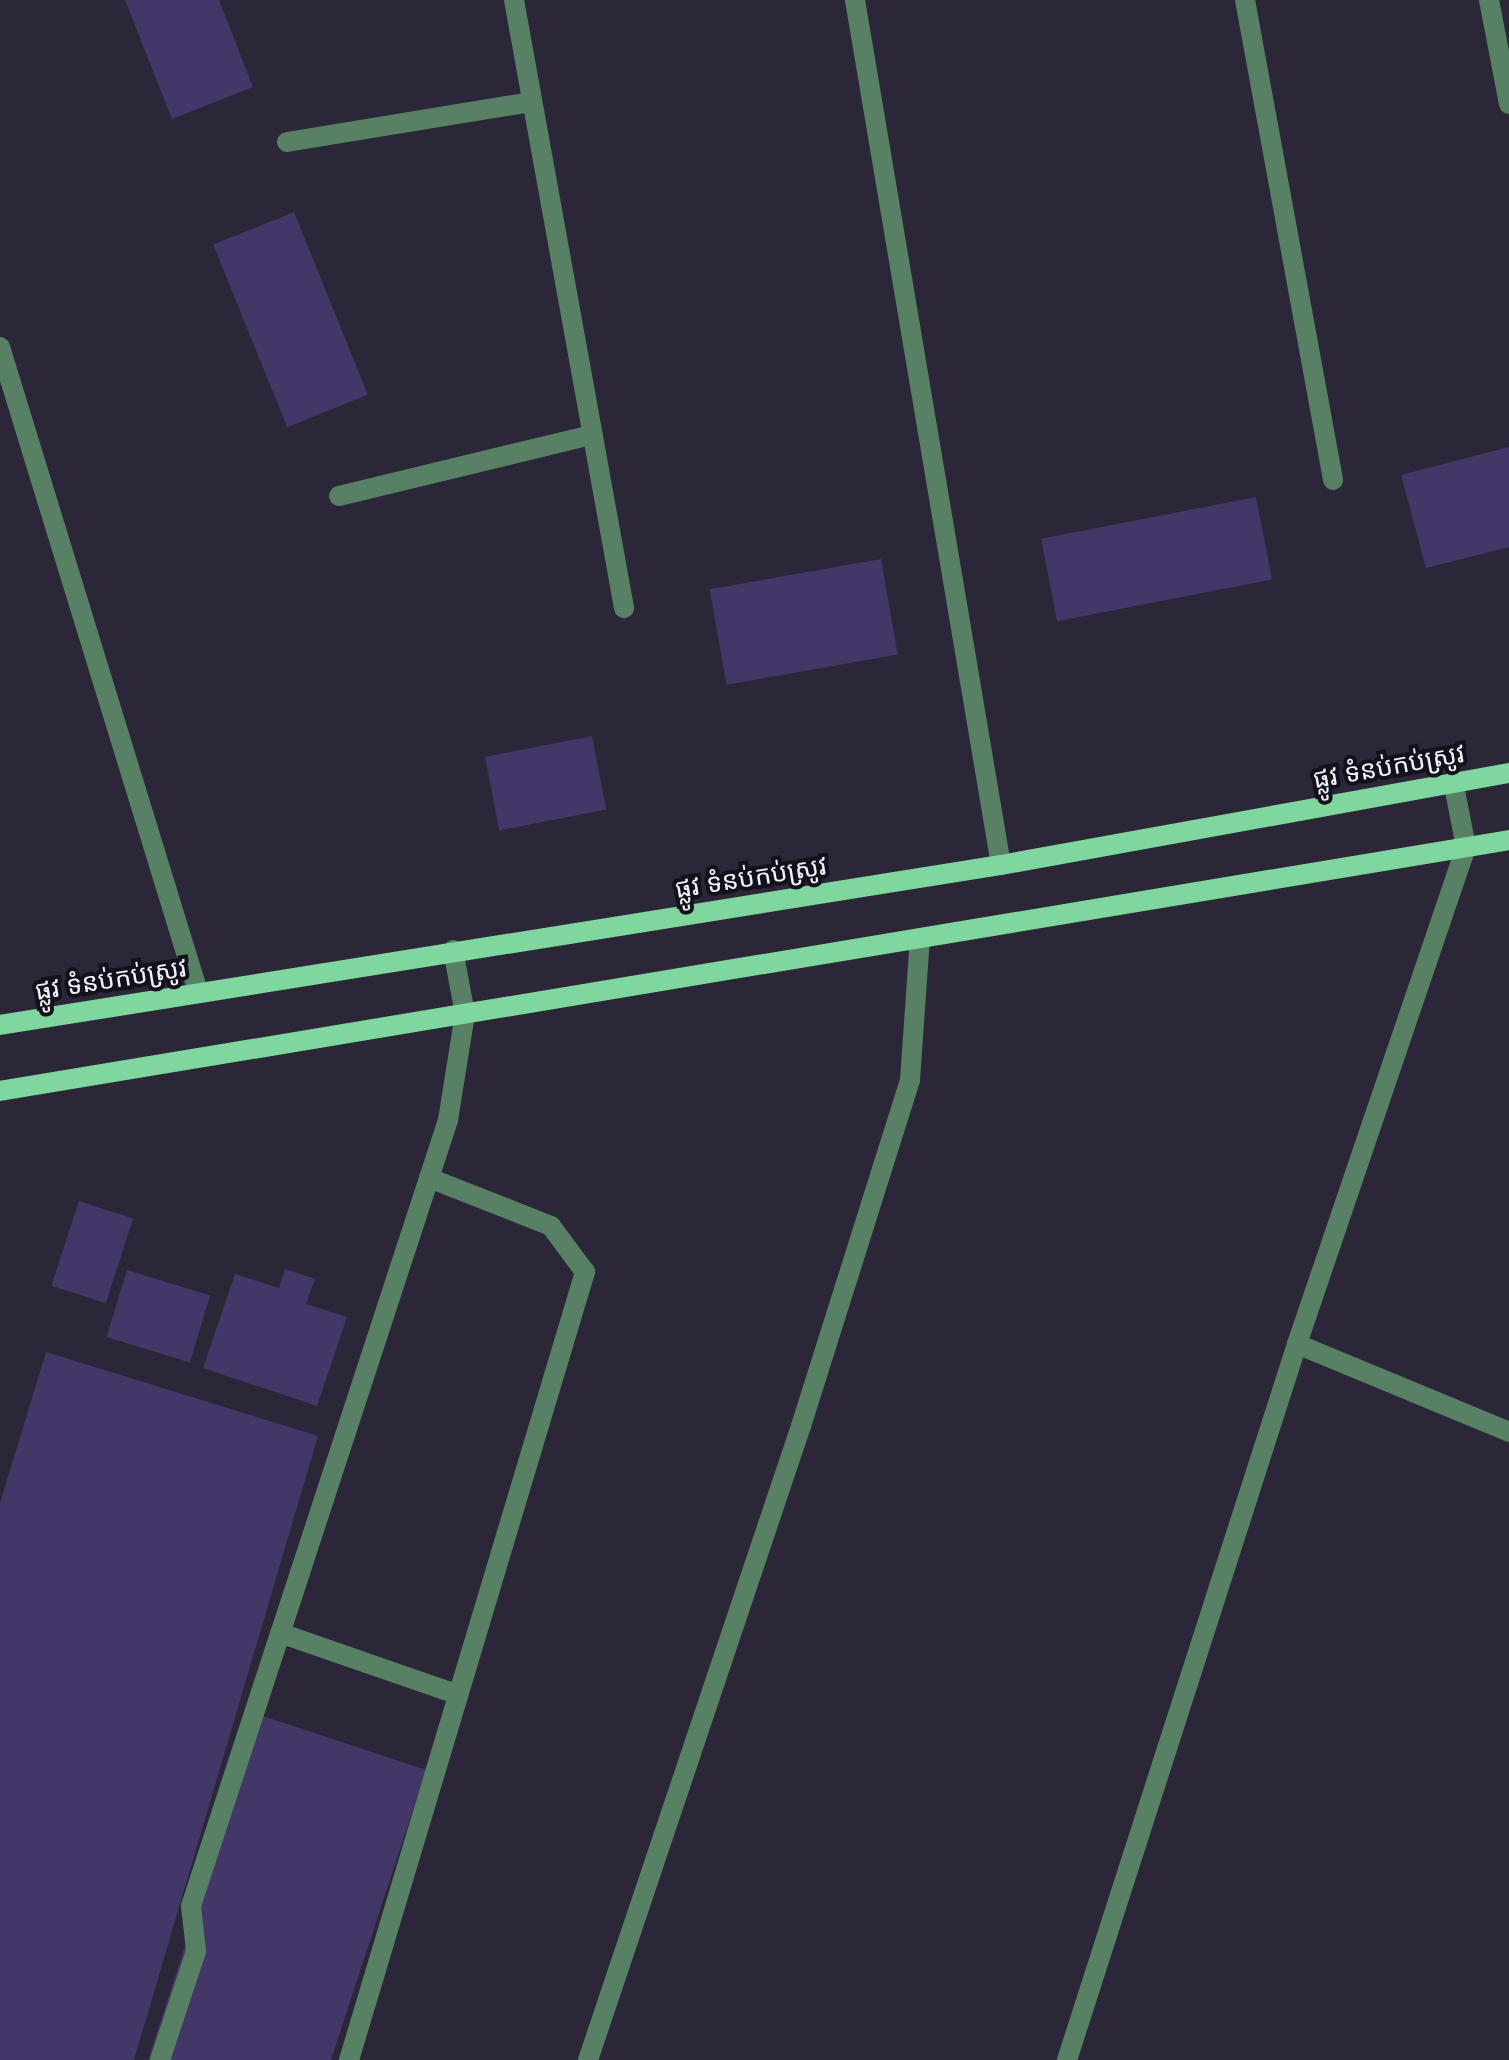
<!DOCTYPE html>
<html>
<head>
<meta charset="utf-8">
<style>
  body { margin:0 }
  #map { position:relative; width:1509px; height:2060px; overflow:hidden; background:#2b2739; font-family:"Fira Sans","Noto Sans Khmer",sans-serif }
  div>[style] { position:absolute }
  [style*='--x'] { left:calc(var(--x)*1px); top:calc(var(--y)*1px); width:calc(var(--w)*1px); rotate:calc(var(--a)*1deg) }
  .building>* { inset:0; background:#423766; transform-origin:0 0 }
  .minor>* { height:20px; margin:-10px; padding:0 10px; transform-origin:10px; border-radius:10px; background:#578065 }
  .major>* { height:20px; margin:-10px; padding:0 10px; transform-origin:10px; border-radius:10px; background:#7fd79d }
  span { translate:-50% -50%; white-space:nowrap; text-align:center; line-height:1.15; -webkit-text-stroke:8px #13121a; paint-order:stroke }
  .street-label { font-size:26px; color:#f3f1fd }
</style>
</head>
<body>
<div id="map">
  <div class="building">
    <div style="clip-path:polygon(125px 0,219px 0,253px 87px,172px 119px)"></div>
    <div style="left:294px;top:212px;width:197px;height:87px;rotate:68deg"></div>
    <div style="clip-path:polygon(1509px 447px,1509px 547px,1426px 568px,1401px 475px)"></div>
    <div style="left:1256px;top:497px;width:84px;height:219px;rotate:79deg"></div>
    <div style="left:881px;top:559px;width:97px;height:174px;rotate:80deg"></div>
    <div style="left:592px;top:736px;width:75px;height:109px;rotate:79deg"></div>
    <div style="left:79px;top:1201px;width:57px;height:89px;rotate:18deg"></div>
    <div style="clip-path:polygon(285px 1269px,315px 1279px,306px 1304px,347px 1317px,317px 1406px,203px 1368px,235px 1274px,279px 1288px)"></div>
    <div style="left:127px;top:1270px;width:87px;height:70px;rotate:17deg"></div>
    <div style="clip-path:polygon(46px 1352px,318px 1436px,134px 2060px,0 2060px,0 1503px)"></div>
    <div style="clip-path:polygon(260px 1715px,426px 1770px,331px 2060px,148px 2060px)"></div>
  </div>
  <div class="minor">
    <div style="--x:514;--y:0;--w:618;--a:79.74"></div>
    <div style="--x:855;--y:0;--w:877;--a:80.42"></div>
    <div style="--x:1245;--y:0;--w:488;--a:79.6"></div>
    <div style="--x:1489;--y:0;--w:106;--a:79.1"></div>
    <div style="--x:287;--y:142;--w:248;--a:-9.3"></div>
    <div style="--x:0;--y:347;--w:675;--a:72.93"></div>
    <div style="--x:339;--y:496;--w:260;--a:-13.6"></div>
    <div style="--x:1297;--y:1344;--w:230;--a:22.5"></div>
    <div style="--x:280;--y:1633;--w:189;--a:19.1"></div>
    <div style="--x:160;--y:2060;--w:115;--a:-71.7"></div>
    <div style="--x:196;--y:1951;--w:45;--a:-96.3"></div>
    <div style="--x:191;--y:1906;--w:827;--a:-71.89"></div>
    <div style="--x:448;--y:1120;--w:107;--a:-80.9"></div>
    <div style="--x:465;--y:1014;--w:65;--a:-100.6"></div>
    <div style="--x:349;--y:2060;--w:823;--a:-73.33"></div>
    <div style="--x:585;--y:1272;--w:57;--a:-126.5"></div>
    <div style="--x:551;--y:1226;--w:131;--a:-158.5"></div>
    <div style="--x:588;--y:2060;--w:669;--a:-71.43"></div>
    <div style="--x:801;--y:1426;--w:363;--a:-72.5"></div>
    <div style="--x:910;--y:1080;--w:142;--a:-86"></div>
    <div style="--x:1067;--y:2060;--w:752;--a:-72.19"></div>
    <div style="--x:1297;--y:1344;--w:525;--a:-71.22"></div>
    <div style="--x:1466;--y:847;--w:67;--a:-101.1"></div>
  </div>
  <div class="major">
    <div style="--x:0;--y:1025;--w:1014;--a:-9.08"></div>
    <div style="--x:1001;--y:865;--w:516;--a:-10.27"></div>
    <div style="--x:0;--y:1091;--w:1530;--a:-9.44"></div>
  </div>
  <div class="street-label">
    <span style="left:1389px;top:767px;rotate:-10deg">ផ្លូវ ទំនប់កប់ស្រូវ</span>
    <span style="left:751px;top:878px;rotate:-9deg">ផ្លូវ ទំនប់កប់ស្រូវ</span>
    <span style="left:111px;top:980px;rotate:-9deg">ផ្លូវ ទំនប់កប់ស្រូវ</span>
  </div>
</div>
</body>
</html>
